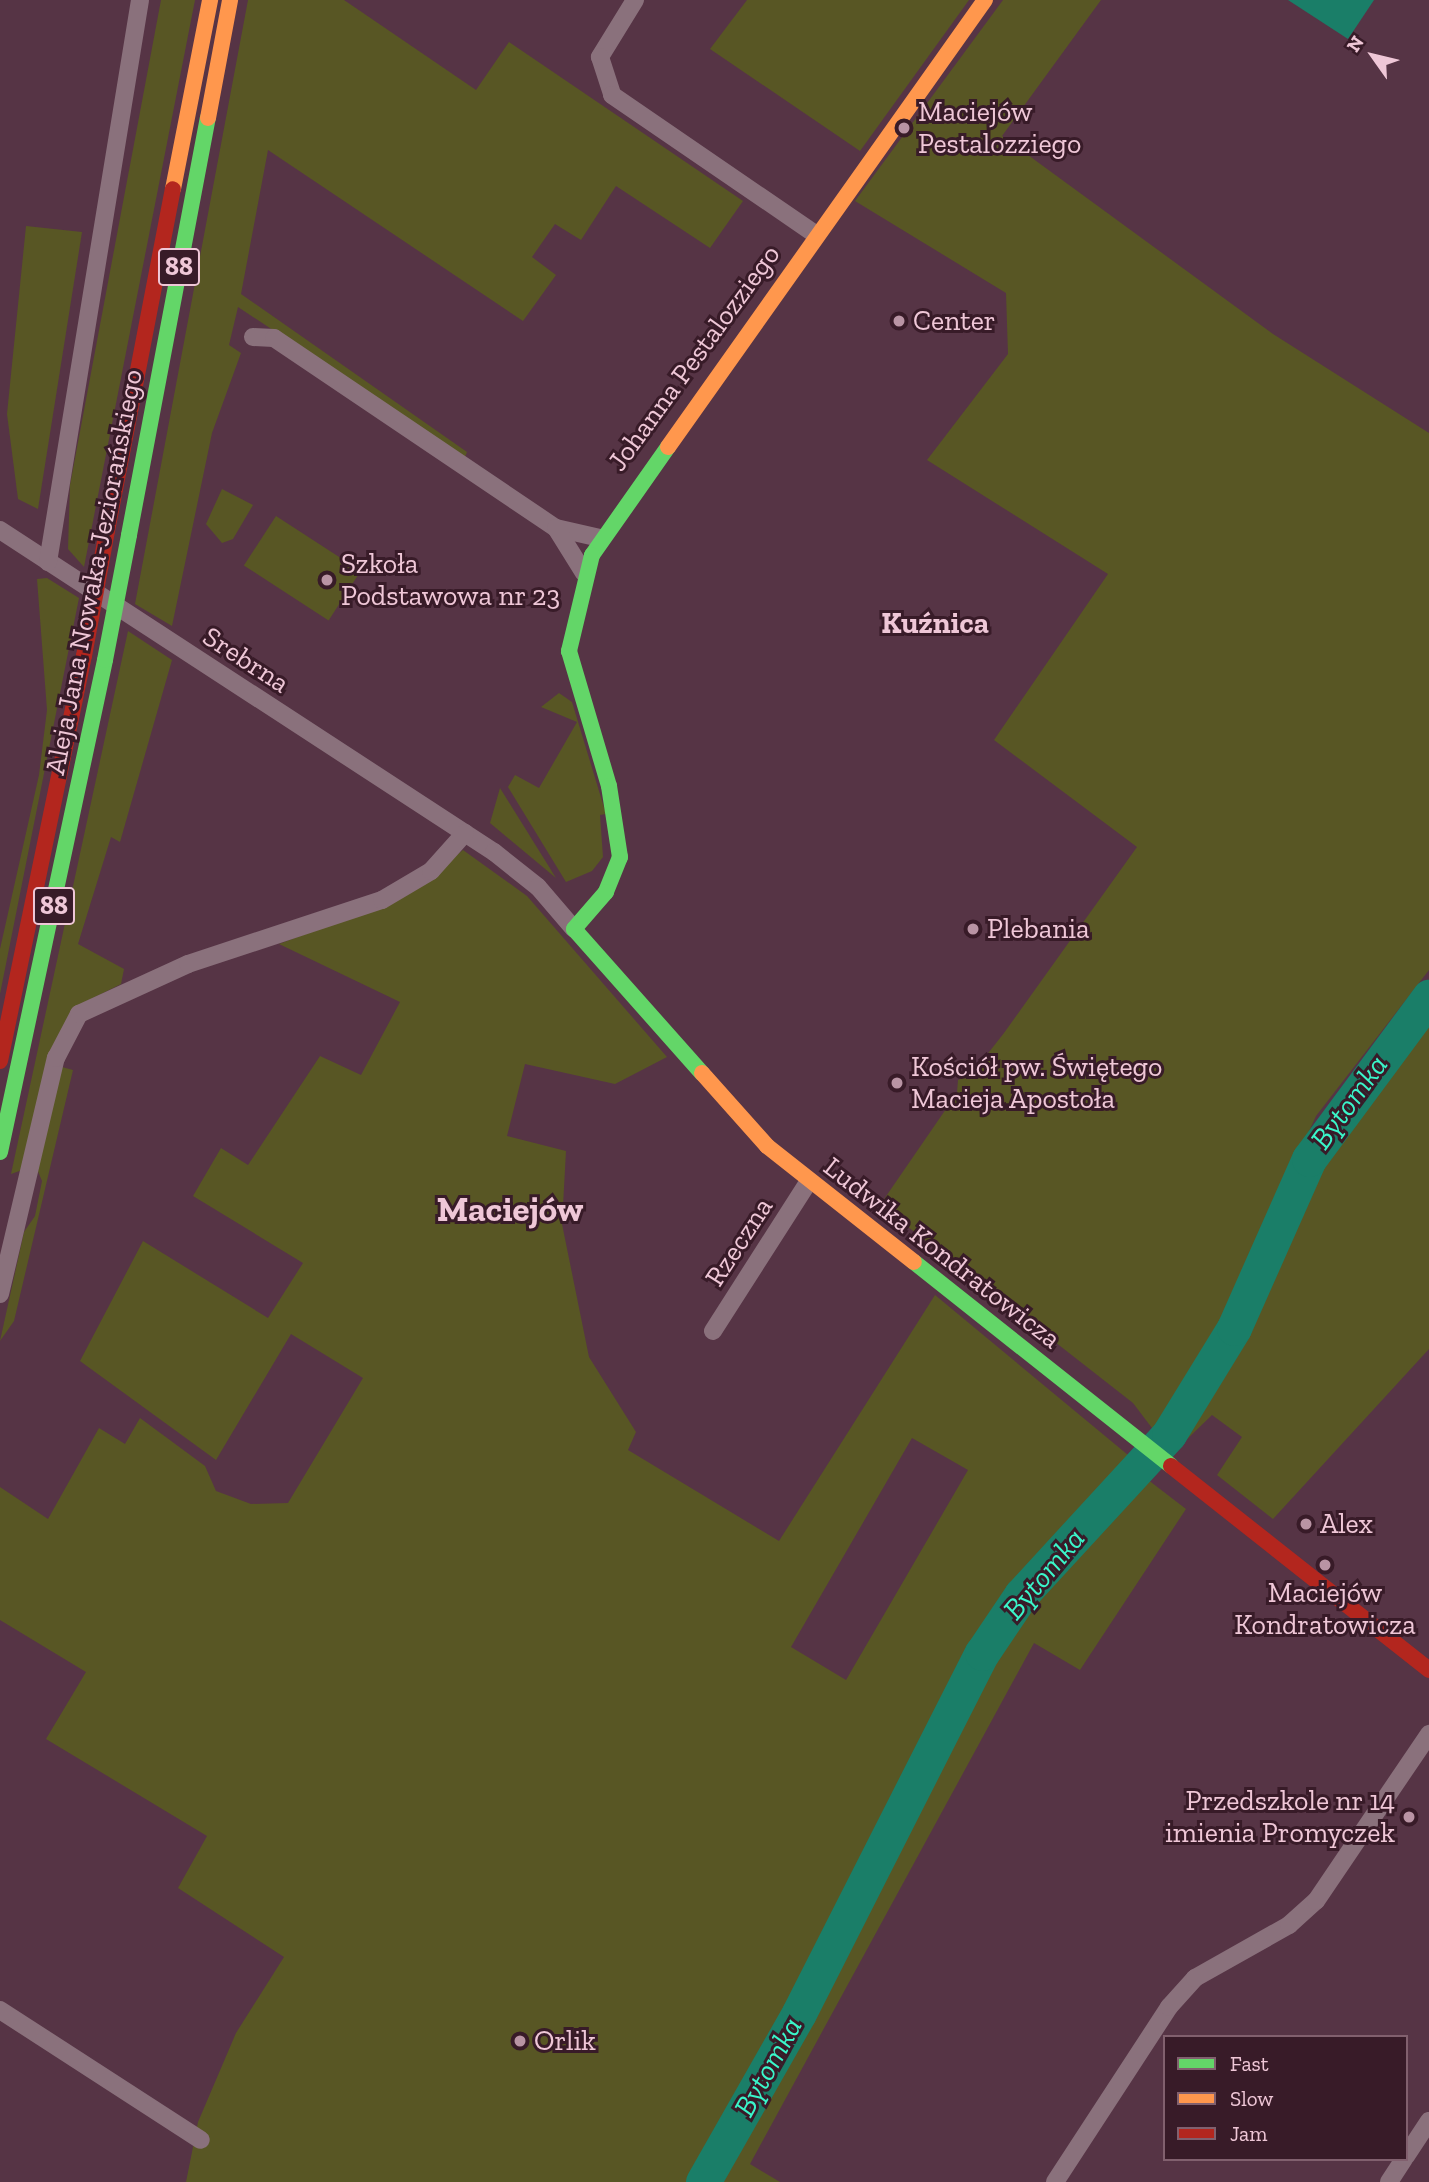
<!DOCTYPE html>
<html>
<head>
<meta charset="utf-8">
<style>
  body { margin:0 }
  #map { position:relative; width:1429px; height:2182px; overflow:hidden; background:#563445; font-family:"Zilla Slab",serif }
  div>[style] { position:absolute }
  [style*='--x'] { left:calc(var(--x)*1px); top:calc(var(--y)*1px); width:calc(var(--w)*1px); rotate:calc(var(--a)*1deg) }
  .green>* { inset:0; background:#585624; transform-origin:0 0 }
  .water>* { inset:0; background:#1a7e68 }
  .river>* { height:35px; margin:-17.5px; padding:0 17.5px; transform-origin:17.5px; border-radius:17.5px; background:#1a7e68 }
  .street>* { height:18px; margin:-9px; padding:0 9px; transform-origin:9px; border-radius:9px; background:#8a717c }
  .fast>* { height:16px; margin:-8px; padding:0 8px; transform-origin:8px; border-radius:8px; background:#63d668 }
  .slow>* { height:16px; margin:-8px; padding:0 8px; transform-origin:8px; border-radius:8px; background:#ff974d }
  .jam>* { height:16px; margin:-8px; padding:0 8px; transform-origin:8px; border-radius:8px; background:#b3261e }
  .fast-bridge>* { height:16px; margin:-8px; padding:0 8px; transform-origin:8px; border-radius:8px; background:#63d668 }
  .jam-bridge>* { height:16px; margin:-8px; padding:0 8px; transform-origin:8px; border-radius:8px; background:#b3261e }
  .dots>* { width:19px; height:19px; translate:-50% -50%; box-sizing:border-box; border:4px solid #381b28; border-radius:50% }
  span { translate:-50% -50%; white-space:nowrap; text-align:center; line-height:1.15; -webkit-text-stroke:6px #381b28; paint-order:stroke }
  .shield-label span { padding:2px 5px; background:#381b28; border:2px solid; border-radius:5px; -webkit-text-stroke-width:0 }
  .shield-label { font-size:26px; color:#efc7d7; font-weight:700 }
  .poi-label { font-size:28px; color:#efc7d7 }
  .left { translate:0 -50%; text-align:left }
  .right { translate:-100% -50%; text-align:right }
  .street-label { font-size:28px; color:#efc7d7 }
  .neighbourhood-label { font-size:30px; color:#efc7d7; font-weight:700 }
  .water-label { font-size:30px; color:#3af6ca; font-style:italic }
  .district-label { font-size:35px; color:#efc7d7; font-weight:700 }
  .legend { position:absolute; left:1163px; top:2035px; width:245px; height:126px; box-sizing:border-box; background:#381b28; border:2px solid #81606e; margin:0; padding:9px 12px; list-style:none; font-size:21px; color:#efc7d7 }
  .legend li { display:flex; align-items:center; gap:14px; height:35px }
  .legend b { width:35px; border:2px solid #81606e }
  .north { position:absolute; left:1338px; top:21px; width:70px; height:70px; -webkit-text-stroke:5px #381b28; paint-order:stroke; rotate:304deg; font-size:19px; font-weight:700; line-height:28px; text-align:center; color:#efc7d7 }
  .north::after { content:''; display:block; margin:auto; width:24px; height:32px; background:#efc7d7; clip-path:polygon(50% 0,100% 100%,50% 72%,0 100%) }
</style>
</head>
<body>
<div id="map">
  <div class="green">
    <div style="clip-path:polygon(161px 0,195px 0,84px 567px,68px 549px,70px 485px)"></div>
    <div style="clip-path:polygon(248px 0,344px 0,476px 90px,509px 42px,743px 201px,710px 248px,616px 186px,581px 240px,555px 224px,532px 257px,556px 275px,523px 321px,268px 150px,241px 294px,467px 452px,465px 457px,238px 307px,229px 345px,241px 353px,212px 433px,172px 626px,135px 604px)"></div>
    <div style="clip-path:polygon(747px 0,969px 0,860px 151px,710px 49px)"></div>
    <div style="clip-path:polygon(1003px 0,1101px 0,1002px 136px,1273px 334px,1429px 433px,1429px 970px,1316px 1116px,1203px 1362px,1155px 1432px,1133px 1403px,880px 1205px,957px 1093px,958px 1080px,971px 1075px,1004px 1033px,1137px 847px,994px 740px,1108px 574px,927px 460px,1008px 354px,1006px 293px,855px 201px)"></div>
    <div style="clip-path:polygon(26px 226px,82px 232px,38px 509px,18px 499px,7px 414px)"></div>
    <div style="clip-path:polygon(222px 489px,253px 505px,233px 539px,222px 543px,206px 524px)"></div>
    <div style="left:276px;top:516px;width:101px;height:59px;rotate:33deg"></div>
    <div style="clip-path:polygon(47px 578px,79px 598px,0 994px,0 949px,39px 775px,47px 710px,37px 579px)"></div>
    <div style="clip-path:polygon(128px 631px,172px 660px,120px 842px,111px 837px,78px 944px,124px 969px,121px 984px,83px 1003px,25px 1169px,11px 1174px)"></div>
    <div style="clip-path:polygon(559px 693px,572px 702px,606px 814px,600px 815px,603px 857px,592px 871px,566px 882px,508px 787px,515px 775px,539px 788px,577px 722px,541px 707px)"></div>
    <div style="clip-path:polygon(500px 788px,556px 878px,490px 823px)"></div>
    <div style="clip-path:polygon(evenodd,463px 850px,527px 896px,667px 1057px,615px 1084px,525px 1064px,507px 1136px,566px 1151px,562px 1224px,589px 1357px,636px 1432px,628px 1450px,779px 1541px,935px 1295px,1128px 1455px,983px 1628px,826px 1939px,691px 2182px,186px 2182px,198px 2122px,236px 2033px,284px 1957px,178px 1888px,207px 1836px,46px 1739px,86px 1672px,0 1620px,0 1487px,48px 1519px,99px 1428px,125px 1444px,140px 1418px,205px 1466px,216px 1491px,251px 1504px,288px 1503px,363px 1378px,291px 1334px,216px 1460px,80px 1361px,143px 1241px,268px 1318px,303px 1263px,193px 1196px,221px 1148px,248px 1165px,320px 1056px,361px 1075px,400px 1002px,279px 944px,406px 896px,463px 850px,912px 1438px,968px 1470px,846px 1680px,791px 1647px,912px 1438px)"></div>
    <div style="clip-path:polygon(1429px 1015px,1429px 1349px,1273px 1519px,1217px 1475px,1242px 1437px,1212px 1415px,1179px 1447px,1174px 1444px,1245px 1329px,1317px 1168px)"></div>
    <div style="clip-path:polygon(62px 1067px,73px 1070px,14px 1321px,0 1341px,24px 1232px,35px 1216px,42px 1181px,37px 1169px)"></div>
    <div style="clip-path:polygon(1143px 1476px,1186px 1509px,1080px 1670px,1034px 1643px,750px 2164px,780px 2182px,714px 2182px,844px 1949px,983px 1674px,1034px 1596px)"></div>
  </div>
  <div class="water">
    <div style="clip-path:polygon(1288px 0,1374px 0,1348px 39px)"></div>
  </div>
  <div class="river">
    <div style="--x:703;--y:2182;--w:194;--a:-60.4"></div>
    <div style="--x:799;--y:2013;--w:404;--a:-63.1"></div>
    <div style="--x:982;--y:1653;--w:70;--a:-56.1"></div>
    <div style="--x:1021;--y:1595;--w:219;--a:-47.4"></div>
    <div style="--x:1169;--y:1434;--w:124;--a:-58.5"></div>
    <div style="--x:1234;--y:1328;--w:185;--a:-66.1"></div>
    <div style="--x:1309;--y:1159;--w:202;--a:-53.5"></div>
  </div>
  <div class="street">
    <div style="--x:635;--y:0;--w:67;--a:121.6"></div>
    <div style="--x:600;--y:57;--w:40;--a:72"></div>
    <div style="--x:612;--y:95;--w:246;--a:34.4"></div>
    <div style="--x:253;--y:337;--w:21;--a:3"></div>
    <div style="--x:274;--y:338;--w:340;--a:34"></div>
    <div style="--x:556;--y:528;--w:45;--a:12.8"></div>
    <div style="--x:556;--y:528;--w:53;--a:58.1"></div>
    <div style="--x:0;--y:530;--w:590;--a:33.1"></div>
    <div style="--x:494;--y:852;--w:56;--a:38.5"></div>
    <div style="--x:538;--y:887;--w:55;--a:49.4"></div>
    <div style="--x:48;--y:562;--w:569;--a:-80.7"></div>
    <div style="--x:0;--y:1294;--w:243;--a:-76.7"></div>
    <div style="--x:56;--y:1058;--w:50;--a:-62.4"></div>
    <div style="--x:79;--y:1014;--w:120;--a:-24.6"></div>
    <div style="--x:188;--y:964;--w:204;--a:-18.3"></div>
    <div style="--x:382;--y:900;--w:57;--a:-30.6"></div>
    <div style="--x:431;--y:871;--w:51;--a:-48.2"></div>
    <div style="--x:713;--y:1331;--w:178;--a:-57.4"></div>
    <div style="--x:0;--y:2010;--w:239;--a:32.9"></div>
    <div style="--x:1406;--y:2156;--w:42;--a:-56.7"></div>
    <div style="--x:1055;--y:2182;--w:209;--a:-56.9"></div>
    <div style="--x:1169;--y:2007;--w:39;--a:-48"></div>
    <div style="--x:1195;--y:1978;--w:108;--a:-29.4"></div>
    <div style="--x:1289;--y:1925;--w:36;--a:-42"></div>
    <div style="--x:1316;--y:1901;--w:202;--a:-55.9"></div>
    <div style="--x:1389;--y:2182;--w:27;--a:-57"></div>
  </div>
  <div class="fast">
    <div style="--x:668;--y:447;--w:132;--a:125.1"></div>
    <div style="--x:592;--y:555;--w:99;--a:103.5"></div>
    <div style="--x:569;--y:651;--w:141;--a:73.5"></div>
    <div style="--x:609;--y:786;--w:72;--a:81.2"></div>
    <div style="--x:620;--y:857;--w:38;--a:112"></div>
    <div style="--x:606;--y:892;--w:49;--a:130.9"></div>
    <div style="--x:574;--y:929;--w:193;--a:48.4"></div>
    <div style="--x:129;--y:535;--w:424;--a:-79.3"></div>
    <div style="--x:0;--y:1152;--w:503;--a:-77.95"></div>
    <div style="--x:914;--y:1262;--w:328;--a:38.4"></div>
  </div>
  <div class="slow">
    <div style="--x:208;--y:118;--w:120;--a:-79.4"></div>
    <div style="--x:173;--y:189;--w:193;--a:-78.9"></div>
    <div style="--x:668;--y:447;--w:548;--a:-54.66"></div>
    <div style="--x:702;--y:1073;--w:98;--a:48.3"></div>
    <div style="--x:767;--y:1146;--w:187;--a:38.3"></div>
  </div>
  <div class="jam">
    <div style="--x:107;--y:531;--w:348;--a:-79.1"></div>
    <div style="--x:0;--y:1061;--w:414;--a:-78.3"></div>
    <div style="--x:1171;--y:1466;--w:329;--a:38.3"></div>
  </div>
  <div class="fast-bridge">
    <div style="--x:105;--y:660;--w:127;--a:-79.1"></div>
  </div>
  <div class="jam-bridge">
    <div style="--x:84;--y:656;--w:127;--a:-79.6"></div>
  </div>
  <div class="dots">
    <div style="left:904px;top:128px;background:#b994a4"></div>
    <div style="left:899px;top:321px;background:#b994a4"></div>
    <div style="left:327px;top:580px;background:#b994a4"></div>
    <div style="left:973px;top:929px;background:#b994a4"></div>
    <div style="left:897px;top:1083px;background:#b994a4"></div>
    <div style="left:1306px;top:1524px;background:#b994a4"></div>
    <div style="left:1325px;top:1565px;background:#b994a4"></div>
    <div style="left:1409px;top:1817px;background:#b994a4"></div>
    <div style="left:520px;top:2041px;background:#b994a4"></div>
  </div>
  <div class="shield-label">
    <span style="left:179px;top:267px">88</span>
    <span style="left:54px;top:906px">88</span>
  </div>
  <div class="poi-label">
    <span class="left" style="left:918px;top:128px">Maciejów<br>Pestalozziego</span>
    <span class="left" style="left:913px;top:321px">Center</span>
    <span class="left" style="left:341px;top:580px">Szkoła<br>Podstawowa nr 23</span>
    <span class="left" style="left:987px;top:929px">Plebania</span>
    <span class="left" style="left:911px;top:1083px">Kościół pw. Świętego<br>Macieja Apostoła</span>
    <span class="left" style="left:1320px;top:1524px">Alex</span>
    <span style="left:1325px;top:1609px">Maciejów<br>Kondratowicza</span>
    <span class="right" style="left:1395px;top:1817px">Przedszkole nr 14<br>imienia Promyczek</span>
    <span class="left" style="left:534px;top:2041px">Orlik</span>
  </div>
  <div class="street-label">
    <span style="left:694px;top:358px;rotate:-54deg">Johanna Pestalozziego</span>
    <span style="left:94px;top:572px;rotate:-79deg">Aleja Jana Nowaka-Jeziorańskiego</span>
    <span style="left:246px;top:660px;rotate:33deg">Srebrna</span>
    <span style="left:739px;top:1242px;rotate:-57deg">Rzeczna</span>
    <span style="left:942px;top:1253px;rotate:38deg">Ludwika Kondratowicza</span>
  </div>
  <div class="neighbourhood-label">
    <span style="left:935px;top:623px">Kuźnica</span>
  </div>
  <div class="water-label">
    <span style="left:1349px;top:1102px;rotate:-54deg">Bytomka</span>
    <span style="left:1044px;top:1574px;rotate:-50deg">Bytomka</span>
    <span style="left:768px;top:2067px;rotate:-61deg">Bytomka</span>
  </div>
  <div class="district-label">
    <span style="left:510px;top:1209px">Maciejów</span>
  </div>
  <ul class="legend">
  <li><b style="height:9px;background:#63d668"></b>Fast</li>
  <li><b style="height:9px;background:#ff974d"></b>Slow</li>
  <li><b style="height:9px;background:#b3261e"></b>Jam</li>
  </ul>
  <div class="north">N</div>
</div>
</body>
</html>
